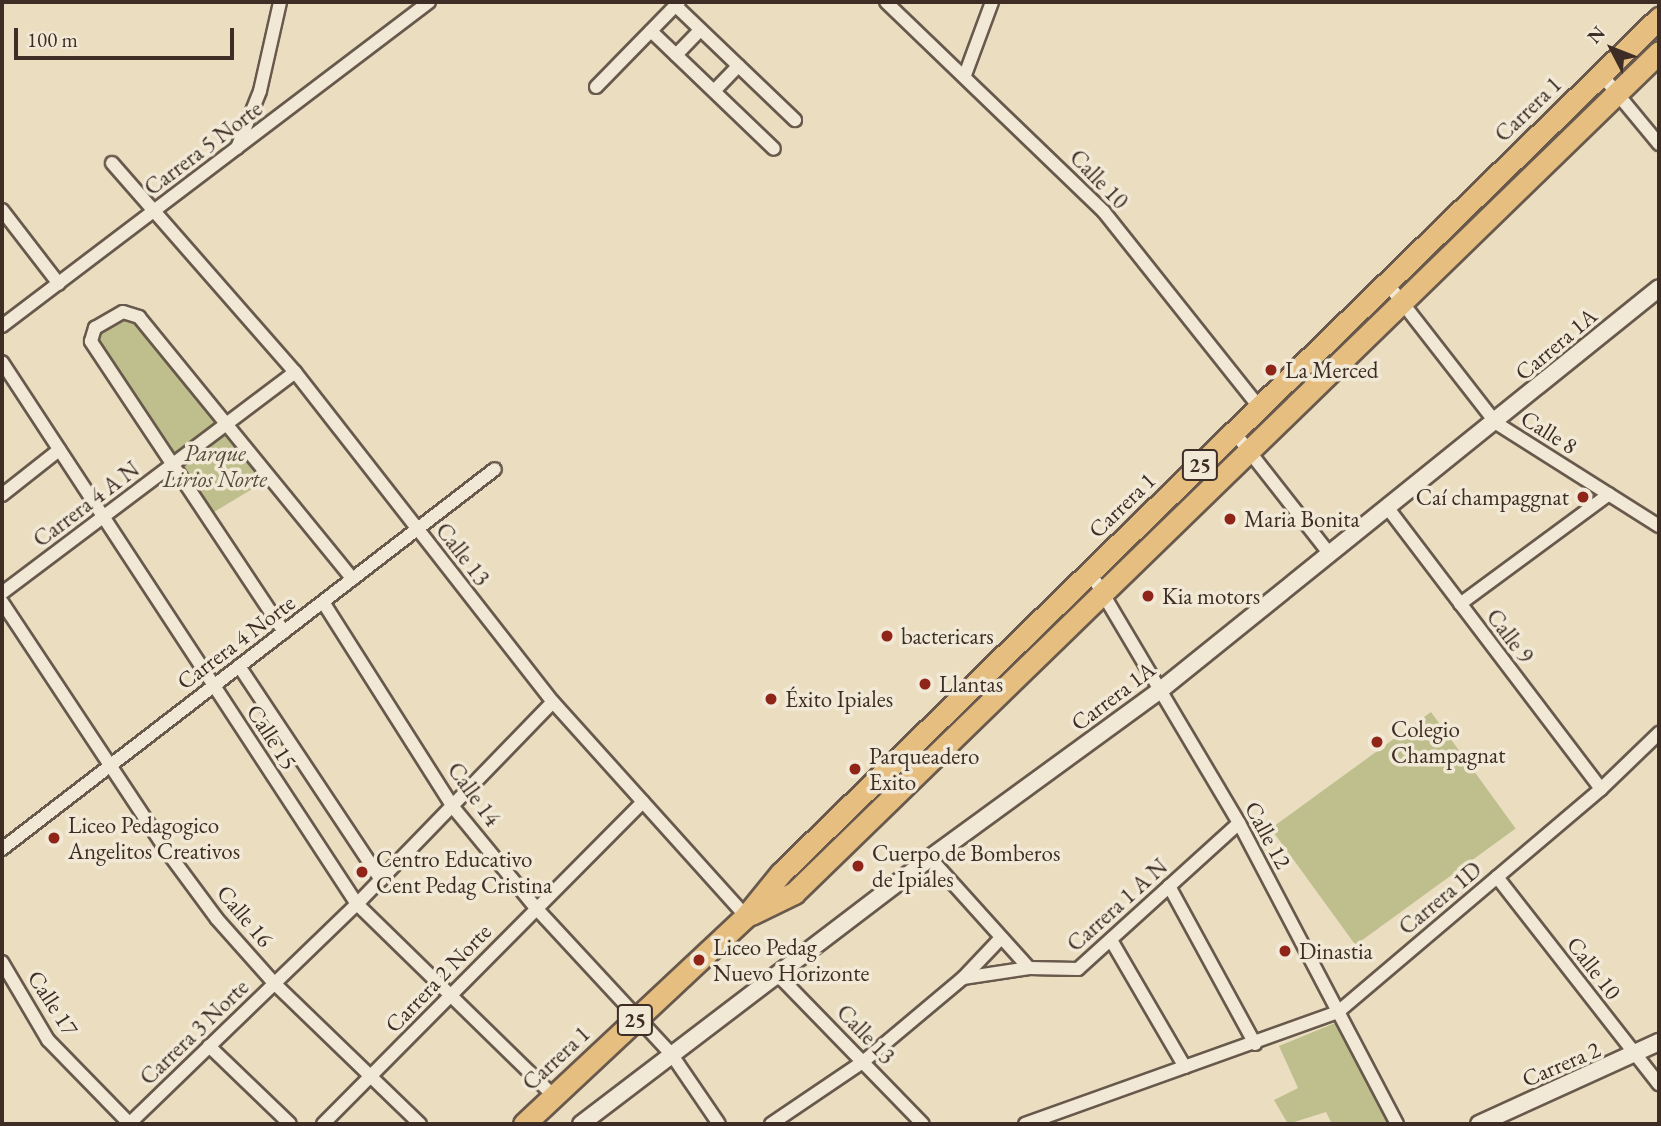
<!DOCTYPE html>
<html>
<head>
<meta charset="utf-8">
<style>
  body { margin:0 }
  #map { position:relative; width:1661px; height:1126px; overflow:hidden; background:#eaddc0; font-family:"EB Garamond",serif }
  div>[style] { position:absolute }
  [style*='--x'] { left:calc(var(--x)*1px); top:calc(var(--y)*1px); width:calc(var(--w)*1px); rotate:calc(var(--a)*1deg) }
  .green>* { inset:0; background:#bfbf8d; transform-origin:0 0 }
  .roads { filter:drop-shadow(2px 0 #68594c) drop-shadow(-2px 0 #68594c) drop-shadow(0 2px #68594c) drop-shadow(0 -2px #68594c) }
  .minor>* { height:12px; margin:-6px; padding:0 6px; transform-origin:6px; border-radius:6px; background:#f1e9d6 }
  .tertiary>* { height:16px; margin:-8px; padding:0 8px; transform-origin:8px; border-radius:8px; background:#f1e9d6 }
  .primary>* { height:21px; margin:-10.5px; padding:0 10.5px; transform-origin:10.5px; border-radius:10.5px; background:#e5be80 }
  .dots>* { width:19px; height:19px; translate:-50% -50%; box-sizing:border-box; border:4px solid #f1e9d6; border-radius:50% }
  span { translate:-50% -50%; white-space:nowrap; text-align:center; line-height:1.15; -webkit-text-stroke:7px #f1e9d6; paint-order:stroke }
  .shield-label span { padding:2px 5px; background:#f1e9d6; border:2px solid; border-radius:5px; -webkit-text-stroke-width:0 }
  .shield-label { font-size:21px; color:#3d2d25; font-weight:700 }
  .street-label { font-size:23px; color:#3d2d25 }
  .poi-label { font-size:23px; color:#3d2d25 }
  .left { translate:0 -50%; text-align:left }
  .right { translate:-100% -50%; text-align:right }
  .park-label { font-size:23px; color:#574a3a; font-style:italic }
  .frame { position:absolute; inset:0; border:4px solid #3d2d25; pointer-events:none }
  .north { position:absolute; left:1577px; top:14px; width:70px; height:70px; -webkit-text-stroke:5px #f1e9d6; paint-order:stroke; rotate:312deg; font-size:19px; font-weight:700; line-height:28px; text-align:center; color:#3d2d25 }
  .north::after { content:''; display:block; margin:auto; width:24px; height:32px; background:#3d2d25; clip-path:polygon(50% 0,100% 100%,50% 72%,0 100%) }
  .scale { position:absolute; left:14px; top:28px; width:220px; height:32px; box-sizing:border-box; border:4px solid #3d2d25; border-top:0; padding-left:9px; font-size:21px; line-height:24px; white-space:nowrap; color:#3d2d25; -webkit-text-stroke:5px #f1e9d6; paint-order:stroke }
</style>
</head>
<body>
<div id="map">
  <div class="green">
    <div style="clip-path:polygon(124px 315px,131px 317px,222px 426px,262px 483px,214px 512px,135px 401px,96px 333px)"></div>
    <div style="left:1431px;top:712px;width:144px;height:198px;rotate:54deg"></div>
    <div style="clip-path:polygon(1335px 1023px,1389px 1124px,1332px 1124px,1326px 1112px,1288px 1124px,1274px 1100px,1298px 1088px,1279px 1046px)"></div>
  </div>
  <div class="roads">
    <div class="minor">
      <div style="--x:886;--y:2;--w:303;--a:43.9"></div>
      <div style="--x:1104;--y:212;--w:249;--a:51.5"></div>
      <div style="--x:676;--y:6;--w:165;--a:43.8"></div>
      <div style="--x:651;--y:31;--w:170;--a:43.8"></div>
      <div style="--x:676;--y:55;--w:35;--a:-46"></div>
      <div style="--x:1601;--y:74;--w:91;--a:50.4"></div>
      <div style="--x:965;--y:75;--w:78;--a:-69.7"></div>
      <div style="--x:596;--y:87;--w:119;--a:-45.7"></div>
      <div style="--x:714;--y:91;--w:35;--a:-46"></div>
      <div style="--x:237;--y:148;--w:61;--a:-68"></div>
      <div style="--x:260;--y:91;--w:91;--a:-77.3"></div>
      <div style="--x:112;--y:163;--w:278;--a:48.8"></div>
      <div style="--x:295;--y:372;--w:419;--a:52"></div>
      <div style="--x:553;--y:702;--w:288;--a:48"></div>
      <div style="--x:2;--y:210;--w:93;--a:52.4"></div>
      <div style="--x:1387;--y:283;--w:177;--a:52.1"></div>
      <div style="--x:1496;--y:423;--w:193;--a:32.3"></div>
      <div style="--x:2;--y:326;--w:536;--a:-37.19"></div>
      <div style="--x:2;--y:362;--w:648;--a:56.78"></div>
      <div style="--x:357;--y:904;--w:275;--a:44.3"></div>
      <div style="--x:1234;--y:432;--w:154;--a:51.9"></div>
      <div style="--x:2;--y:495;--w:73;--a:-38.3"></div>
      <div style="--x:1387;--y:507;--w:354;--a:52.8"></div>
      <div style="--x:1090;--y:572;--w:292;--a:59.3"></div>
      <div style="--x:1239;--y:823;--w:340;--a:62.3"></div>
      <div style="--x:2;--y:593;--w:367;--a:-37"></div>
      <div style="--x:2;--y:602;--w:297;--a:56.5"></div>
      <div style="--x:166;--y:850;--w:86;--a:53.5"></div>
      <div style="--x:217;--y:919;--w:86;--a:48.3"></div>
      <div style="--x:274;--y:983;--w:203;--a:44"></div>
      <div style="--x:323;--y:602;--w:243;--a:57.6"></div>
      <div style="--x:453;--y:807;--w:131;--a:50.6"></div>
      <div style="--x:536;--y:908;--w:200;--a:47.2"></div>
      <div style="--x:672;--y:1055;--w:83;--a:55.7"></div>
      <div style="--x:1460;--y:604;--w:185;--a:-36.4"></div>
      <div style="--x:284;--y:632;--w:349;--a:-123.6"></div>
      <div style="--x:91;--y:341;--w:14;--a:-73"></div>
      <div style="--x:95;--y:328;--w:32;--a:-30"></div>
      <div style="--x:123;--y:312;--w:17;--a:17"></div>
      <div style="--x:139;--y:317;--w:338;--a:50.8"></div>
      <div style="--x:239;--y:666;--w:257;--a:56.4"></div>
      <div style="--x:2;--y:849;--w:622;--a:-37.62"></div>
      <div style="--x:930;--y:858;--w:148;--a:48"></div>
      <div style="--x:1497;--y:877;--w:263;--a:52"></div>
      <div style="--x:1169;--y:886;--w:180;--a:61.4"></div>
      <div style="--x:1111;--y:940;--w:147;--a:59.8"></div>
      <div style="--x:2;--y:962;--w:91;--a:59.5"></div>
      <div style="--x:48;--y:1040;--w:117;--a:45.7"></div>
      <div style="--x:777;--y:974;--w:209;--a:45.8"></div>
      <div style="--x:963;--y:978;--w:67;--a:-8.6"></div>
      <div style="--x:1029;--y:968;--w:49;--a:1.2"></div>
      <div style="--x:1078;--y:969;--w:217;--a:-42.2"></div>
      <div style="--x:209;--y:1046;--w:112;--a:43.9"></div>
      <div style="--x:129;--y:1124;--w:317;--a:-44"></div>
      <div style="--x:357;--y:904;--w:281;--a:-45.9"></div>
      <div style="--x:323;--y:1124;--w:454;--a:-45.2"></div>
      <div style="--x:771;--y:1124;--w:112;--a:-34.1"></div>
      <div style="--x:864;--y:1061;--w:129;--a:-40"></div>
      <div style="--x:963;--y:978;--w:55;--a:-46.5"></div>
      <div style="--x:1025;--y:1124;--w:332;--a:-19.7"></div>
      <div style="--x:1338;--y:1012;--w:345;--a:-40.3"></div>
      <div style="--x:1601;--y:789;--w:81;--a:-44"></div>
    </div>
    <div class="tertiary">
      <div style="--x:581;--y:1124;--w:439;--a:-37.3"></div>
      <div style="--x:930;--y:858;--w:288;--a:-36.1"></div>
      <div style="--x:1163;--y:688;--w:637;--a:-38.88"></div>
      <div style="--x:1479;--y:1124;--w:198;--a:-24.5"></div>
    </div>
    <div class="primary">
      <div style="--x:751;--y:914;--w:48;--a:-26"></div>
      <div style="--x:794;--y:893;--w:1206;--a:-44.19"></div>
      <div style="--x:524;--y:1124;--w:304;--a:-43.1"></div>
      <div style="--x:746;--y:916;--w:55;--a:-50.9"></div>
      <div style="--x:781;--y:873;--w:1226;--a:-44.24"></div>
    </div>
  </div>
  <div class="dots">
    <div style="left:1271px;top:370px;background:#8f2418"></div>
    <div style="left:1583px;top:497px;background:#8f2418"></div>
    <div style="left:1230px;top:519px;background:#8f2418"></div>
    <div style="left:1148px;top:596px;background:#8f2418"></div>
    <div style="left:887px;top:636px;background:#8f2418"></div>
    <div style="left:925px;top:684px;background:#8f2418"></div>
    <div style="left:771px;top:699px;background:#8f2418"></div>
    <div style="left:1377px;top:742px;background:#8f2418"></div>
    <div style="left:855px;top:769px;background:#8f2418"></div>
    <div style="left:54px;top:838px;background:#8f2418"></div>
    <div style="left:858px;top:866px;background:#8f2418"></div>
    <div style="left:362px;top:872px;background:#8f2418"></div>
    <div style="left:1285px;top:951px;background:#8f2418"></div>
    <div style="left:699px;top:960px;background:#8f2418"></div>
  </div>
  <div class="shield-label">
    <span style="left:1200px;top:465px">25</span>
    <span style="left:635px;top:1020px">25</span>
  </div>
  <div class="street-label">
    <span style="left:1528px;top:109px;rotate:-44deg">Carrera 1</span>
    <span style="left:203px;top:148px;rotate:-37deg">Carrera 5 Norte</span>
    <span style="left:1099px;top:179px;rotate:46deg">Calle 10</span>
    <span style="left:1556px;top:344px;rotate:-40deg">Carrera 1A</span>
    <span style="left:1549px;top:432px;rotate:32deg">Calle 8</span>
    <span style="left:86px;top:504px;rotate:-37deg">Carrera 4 A N</span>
    <span style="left:1122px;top:505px;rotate:-44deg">Carrera 1</span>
    <span style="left:463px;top:554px;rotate:52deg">Calle 13</span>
    <span style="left:1510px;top:636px;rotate:53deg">Calle 9</span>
    <span style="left:236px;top:642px;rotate:-37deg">Carrera 4 Norte</span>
    <span style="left:1113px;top:696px;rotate:-37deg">Carrera 1A</span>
    <span style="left:272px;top:737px;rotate:57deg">Calle 15</span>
    <span style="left:474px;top:794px;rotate:54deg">Calle 14</span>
    <span style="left:1268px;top:835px;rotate:62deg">Calle 12</span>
    <span style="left:1440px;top:898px;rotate:-40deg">Carrera 1D</span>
    <span style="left:1117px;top:905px;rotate:-42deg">Carrera 1 A N</span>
    <span style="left:245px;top:916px;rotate:50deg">Calle 16</span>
    <span style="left:1594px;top:968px;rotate:52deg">Calle 10</span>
    <span style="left:438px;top:978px;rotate:-46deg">Carrera 2 Norte</span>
    <span style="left:53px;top:1003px;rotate:57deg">Calle 17</span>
    <span style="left:194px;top:1032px;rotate:-44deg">Carrera 3 Norte</span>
    <span style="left:866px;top:1034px;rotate:46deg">Calle 13</span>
    <span style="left:556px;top:1058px;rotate:-43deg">Carrera 1</span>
    <span style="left:1561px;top:1064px;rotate:-23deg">Carrera 2</span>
  </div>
  <div class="poi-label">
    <span class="left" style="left:1285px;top:370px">La Merced</span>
    <span class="right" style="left:1569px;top:497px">Caí champaggnat</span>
    <span class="left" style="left:1244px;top:519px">Maria Bonita</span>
    <span class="left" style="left:1162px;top:596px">Kia motors</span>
    <span class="left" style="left:901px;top:636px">bactericars</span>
    <span class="left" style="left:939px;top:684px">Llantas</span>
    <span class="left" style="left:785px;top:699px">Éxito Ipiales</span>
    <span class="left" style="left:1391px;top:742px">Colegio<br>Champagnat</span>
    <span class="left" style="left:869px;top:769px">Parqueadero<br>Exito</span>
    <span class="left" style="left:68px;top:838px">Liceo Pedagogico<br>Angelitos Creativos</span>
    <span class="left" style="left:872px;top:866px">Cuerpo de Bomberos<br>de Ipiales</span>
    <span class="left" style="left:376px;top:872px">Centro Educativo<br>Cent Pedag Cristina</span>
    <span class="left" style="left:713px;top:960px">Liceo Pedag<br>Nuevo Horizonte</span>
    <span class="left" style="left:1299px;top:951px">Dinastia</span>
  </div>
  <div class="park-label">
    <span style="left:215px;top:466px">Parque<br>Lirios Norte</span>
  </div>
  <div class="frame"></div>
  <div class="north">N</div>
  <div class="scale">100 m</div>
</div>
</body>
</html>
